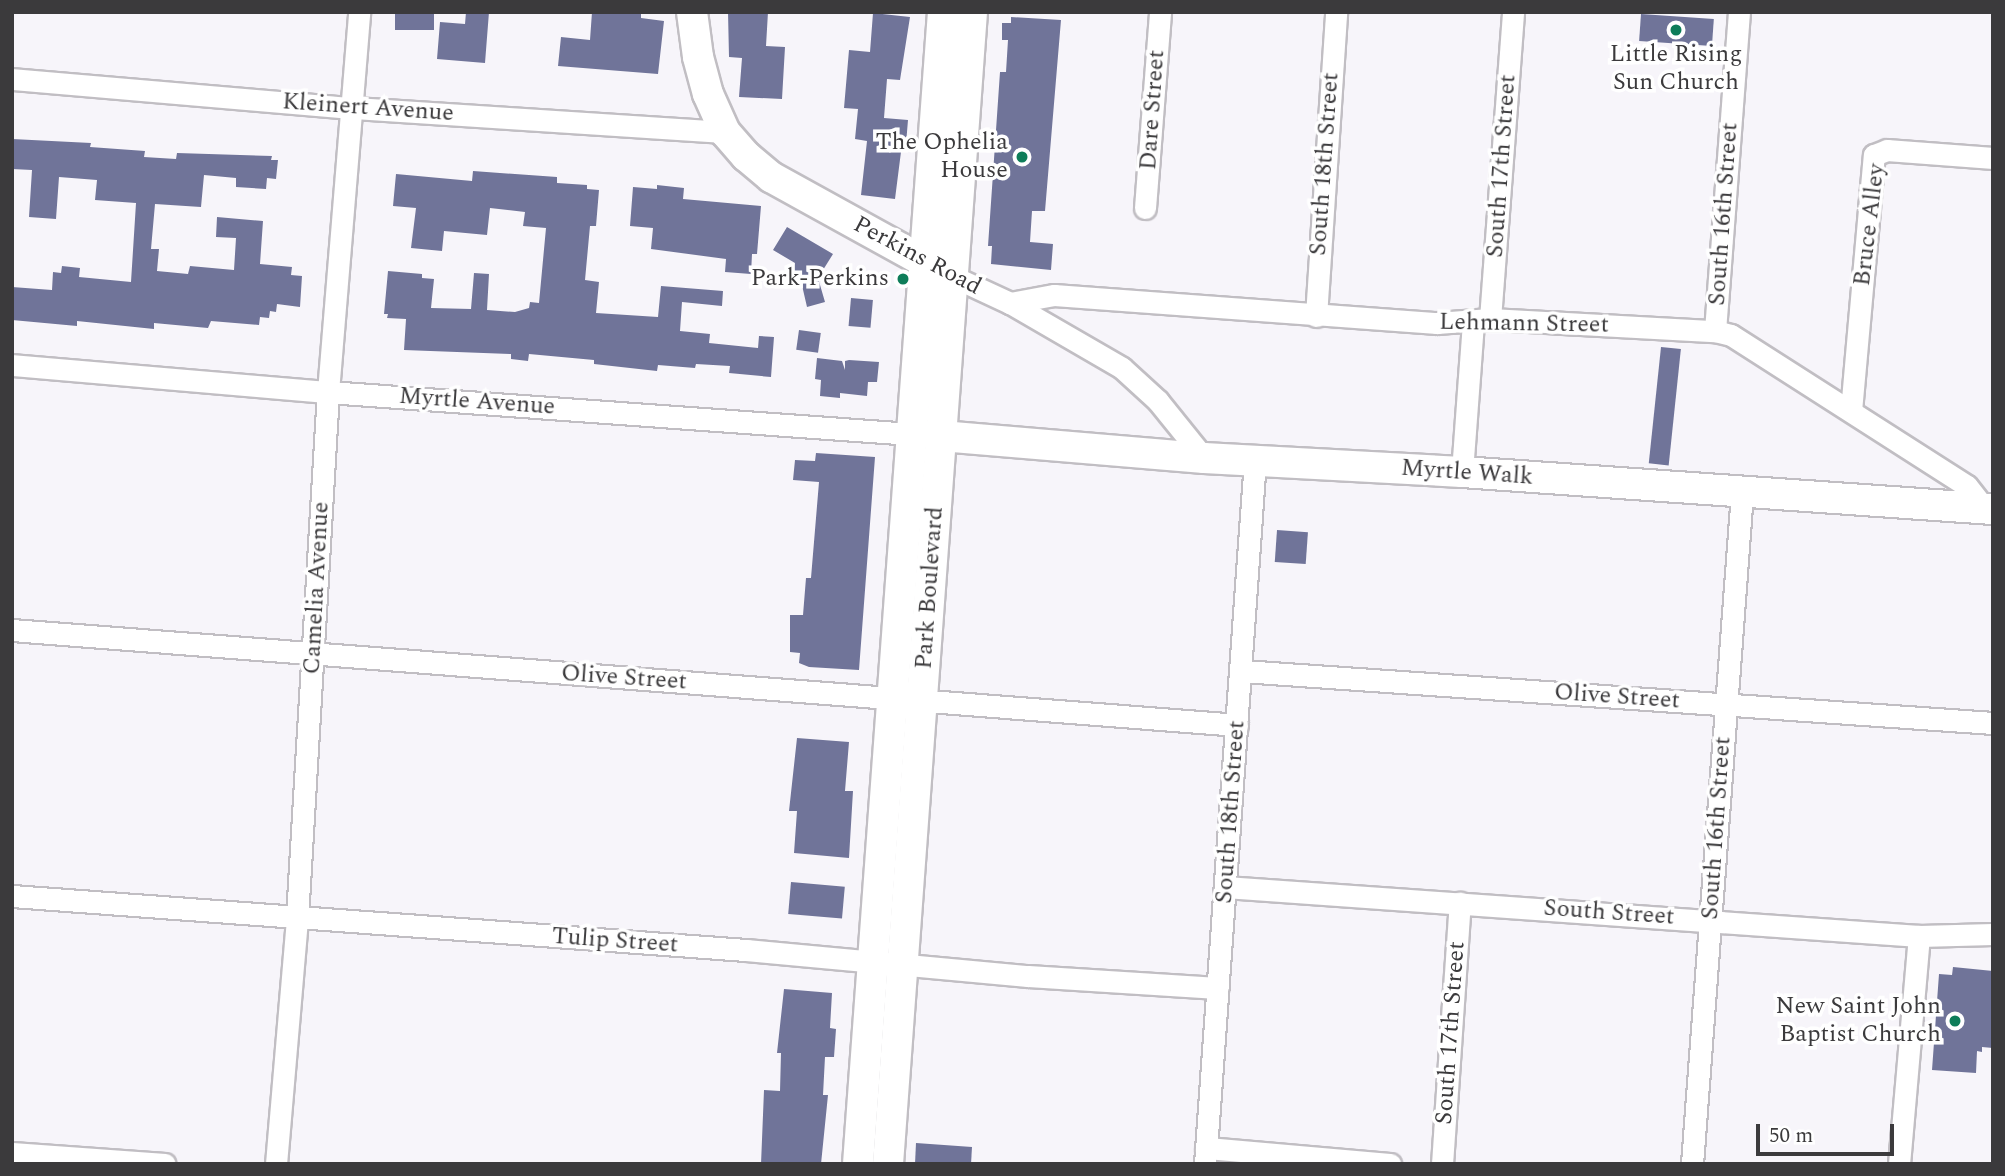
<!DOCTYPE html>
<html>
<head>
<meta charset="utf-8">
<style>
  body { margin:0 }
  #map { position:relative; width:2005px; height:1176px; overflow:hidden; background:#f7f5fa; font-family:Spectral,serif }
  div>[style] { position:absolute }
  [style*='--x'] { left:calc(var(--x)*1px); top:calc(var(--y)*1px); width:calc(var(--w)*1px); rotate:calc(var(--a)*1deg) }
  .building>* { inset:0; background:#707499; transform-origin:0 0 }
  .roads { filter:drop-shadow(2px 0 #c1bec3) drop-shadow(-2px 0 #c1bec3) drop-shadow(0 2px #c1bec3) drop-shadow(0 -2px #c1bec3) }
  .street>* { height:21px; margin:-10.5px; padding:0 10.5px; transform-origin:10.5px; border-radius:10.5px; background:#fff }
  .secondary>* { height:30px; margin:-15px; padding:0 15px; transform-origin:15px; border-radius:15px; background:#fff }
  .dots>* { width:19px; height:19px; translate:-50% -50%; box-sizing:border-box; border:4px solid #fff; border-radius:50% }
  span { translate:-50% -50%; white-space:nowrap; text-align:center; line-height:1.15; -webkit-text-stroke:7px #fff; paint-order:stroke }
  .poi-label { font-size:24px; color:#3b3a3c }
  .right { translate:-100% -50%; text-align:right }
  .street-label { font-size:24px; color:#3b3a3c }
  .frame { position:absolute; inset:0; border:14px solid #3b3a3c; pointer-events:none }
  .scale { position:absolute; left:1756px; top:1124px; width:138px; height:32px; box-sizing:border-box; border:4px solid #3b3a3c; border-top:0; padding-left:9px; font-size:21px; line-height:24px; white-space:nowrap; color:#3b3a3c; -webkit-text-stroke:5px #fff; paint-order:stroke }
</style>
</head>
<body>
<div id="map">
  <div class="building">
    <div style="left:395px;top:12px;width:39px;height:18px"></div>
    <div style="clip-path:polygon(466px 12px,489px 12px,485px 63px,437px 59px,440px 22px,465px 24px)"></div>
    <div style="clip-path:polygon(592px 12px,641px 12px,641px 18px,664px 21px,658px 74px,558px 66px,561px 37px,590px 40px)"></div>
    <div style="clip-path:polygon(728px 12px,768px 12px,766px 46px,785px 47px,782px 99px,739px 97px,742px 58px,729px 57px)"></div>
    <div style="clip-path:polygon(873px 13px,910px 17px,900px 80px,887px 79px,884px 118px,908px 120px,906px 144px,902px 144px,895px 199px,861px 195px,867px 141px,855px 139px,858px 109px,844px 108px,849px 50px,870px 52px)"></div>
    <div style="left:1641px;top:14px;width:73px;height:27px;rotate:4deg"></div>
    <div style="clip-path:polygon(1011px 17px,1061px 20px,1045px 211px,1032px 211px,1030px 242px,1053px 244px,1051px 270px,991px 264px,992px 246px,988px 246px,1000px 72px,1006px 72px,1008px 40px,1002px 40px,1002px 23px,1011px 23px)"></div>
    <div style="clip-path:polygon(12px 139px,91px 143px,90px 147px,145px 151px,144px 157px,176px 159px,177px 153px,272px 156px,271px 160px,278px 160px,276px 179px,267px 178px,266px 189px,236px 187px,236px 178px,204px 175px,201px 207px,155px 204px,151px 249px,159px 249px,157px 271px,188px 274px,190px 266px,234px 270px,236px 238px,216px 237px,217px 217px,263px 221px,260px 264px,292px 267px,291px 275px,302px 276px,300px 307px,277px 304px,276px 312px,270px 311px,269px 318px,260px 317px,259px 325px,211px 321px,208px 328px,154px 323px,154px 329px,77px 321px,77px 326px,12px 320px,12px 287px,52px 290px,53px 272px,61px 273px,62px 266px,80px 268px,79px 277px,131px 282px,136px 203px,95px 200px,97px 180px,59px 177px,56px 219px,29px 217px,32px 170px,12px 169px)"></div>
    <div style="clip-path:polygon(473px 171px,557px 177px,557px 183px,587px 185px,587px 189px,599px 190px,596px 226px,590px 226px,585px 280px,599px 282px,596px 313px,658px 317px,661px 286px,723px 291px,722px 306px,682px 302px,680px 331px,710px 334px,709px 343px,758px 348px,759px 336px,774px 337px,771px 377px,729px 373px,730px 366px,696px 364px,695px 368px,658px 365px,657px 371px,594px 364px,594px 360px,529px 354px,528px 361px,511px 359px,511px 354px,404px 350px,406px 319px,387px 318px,388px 314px,384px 314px,388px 271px,422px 274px,422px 278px,434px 279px,431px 308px,471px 309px,474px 273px,489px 274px,487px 310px,515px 312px,529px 308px,530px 302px,539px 303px,546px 228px,523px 226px,525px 212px,490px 208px,487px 235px,444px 231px,442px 251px,411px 248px,416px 208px,393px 206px,396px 174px,472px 181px)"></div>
    <div style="clip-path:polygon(657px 185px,684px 188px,683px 199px,761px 206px,757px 254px,752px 254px,751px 274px,725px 272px,726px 259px,651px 249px,653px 228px,630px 226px,633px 187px,657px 189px)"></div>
    <div style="clip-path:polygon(787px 227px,833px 254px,818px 278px,825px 302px,807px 307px,801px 281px,789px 274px,795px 263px,773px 250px)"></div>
    <div style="left:851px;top:298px;width:22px;height:28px;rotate:5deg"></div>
    <div style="left:799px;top:330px;width:22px;height:20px;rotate:8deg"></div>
    <div style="left:1661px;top:347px;width:20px;height:117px;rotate:6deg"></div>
    <div style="clip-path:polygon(817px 358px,842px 361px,845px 370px,845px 361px,849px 360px,879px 362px,877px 382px,868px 382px,867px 396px,840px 393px,840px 398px,820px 396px,821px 380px,815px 379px)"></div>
    <div style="clip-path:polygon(816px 453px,875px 457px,859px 670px,809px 667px,799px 663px,800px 653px,790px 652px,790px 615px,803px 615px,806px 578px,811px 578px,819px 482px,793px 480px,795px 460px,815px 461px)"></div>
    <div style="left:1277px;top:530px;width:31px;height:32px;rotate:4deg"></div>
    <div style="clip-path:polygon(797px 738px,849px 742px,845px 791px,853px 791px,849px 858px,794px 853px,797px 811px,789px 811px)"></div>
    <div style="left:791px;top:882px;width:54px;height:32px;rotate:5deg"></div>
    <div style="clip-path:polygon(1953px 967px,1993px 971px,1993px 1048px,1982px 1047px,1982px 1052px,1977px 1051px,1976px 1073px,1932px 1070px,1939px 974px,1952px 975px)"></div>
    <div style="clip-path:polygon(784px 989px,832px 993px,830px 1028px,836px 1029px,834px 1057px,825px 1057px,823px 1095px,828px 1095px,821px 1164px,761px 1164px,764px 1090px,780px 1091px,781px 1053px,777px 1053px)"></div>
    <div style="clip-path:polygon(916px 1143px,972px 1147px,971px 1164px,915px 1164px)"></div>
  </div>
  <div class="roads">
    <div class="street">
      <div style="--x:12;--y:79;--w:342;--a:4.9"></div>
      <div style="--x:353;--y:108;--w:373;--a:3.7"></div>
      <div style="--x:1145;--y:208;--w:197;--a:-85.6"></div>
      <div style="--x:954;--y:277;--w:62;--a:24.9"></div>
      <div style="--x:1010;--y:303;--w:129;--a:30.1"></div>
      <div style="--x:1122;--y:368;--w:49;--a:42.5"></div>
      <div style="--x:1158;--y:401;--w:73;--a:51.1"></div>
      <div style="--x:1010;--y:303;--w:45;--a:-10.3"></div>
      <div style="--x:1054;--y:295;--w:384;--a:4.2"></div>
      <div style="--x:1437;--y:323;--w:53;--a:-4.3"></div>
      <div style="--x:1490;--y:319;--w:225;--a:3.1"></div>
      <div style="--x:1715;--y:331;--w:16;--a:14"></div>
      <div style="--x:1731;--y:335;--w:280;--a:32.6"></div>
      <div style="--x:1967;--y:486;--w:28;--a:52"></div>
      <div style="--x:1316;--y:316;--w:305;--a:-86.2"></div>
      <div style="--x:1490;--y:319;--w:308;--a:-85.7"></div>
      <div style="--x:1715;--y:331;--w:320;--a:-85.7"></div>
      <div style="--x:12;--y:365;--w:317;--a:4.9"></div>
      <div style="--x:328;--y:392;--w:599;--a:4.12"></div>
      <div style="--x:1851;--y:411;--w:257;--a:-84.9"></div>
      <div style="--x:1874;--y:155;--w:14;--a:-21"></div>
      <div style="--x:1887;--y:150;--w:106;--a:4.3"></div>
      <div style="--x:1462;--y:472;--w:149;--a:-85.8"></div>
      <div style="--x:12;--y:630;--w:1229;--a:4.43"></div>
      <div style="--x:1242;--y:671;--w:753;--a:3.96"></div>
      <div style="--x:1225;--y:887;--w:696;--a:4.04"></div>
      <div style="--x:1919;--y:936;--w:74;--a:-1.5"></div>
      <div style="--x:12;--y:896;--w:736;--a:4.21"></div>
      <div style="--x:746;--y:950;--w:283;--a:5.3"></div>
      <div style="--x:1028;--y:976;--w:190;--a:3.6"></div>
      <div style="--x:1206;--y:1148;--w:185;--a:5"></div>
      <div style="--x:12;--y:1153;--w:153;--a:4.1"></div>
      <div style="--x:276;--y:1164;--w:247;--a:-85.1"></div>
      <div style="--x:297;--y:918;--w:527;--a:-86.63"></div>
      <div style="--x:328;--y:392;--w:381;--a:-85.3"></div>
      <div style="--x:1205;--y:1164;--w:706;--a:-85.94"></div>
      <div style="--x:1442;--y:1164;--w:262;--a:-86.1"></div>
      <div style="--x:1692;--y:1164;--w:674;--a:-85.74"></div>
      <div style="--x:1899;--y:1164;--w:229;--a:-85"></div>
    </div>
    <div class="secondary">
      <div style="--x:692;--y:12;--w:45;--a:82.4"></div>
      <div style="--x:698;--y:57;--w:38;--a:75"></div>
      <div style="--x:708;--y:94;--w:42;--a:65.9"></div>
      <div style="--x:725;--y:132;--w:32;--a:49"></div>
      <div style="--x:746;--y:156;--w:33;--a:40"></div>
      <div style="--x:771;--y:177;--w:194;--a:28.9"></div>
      <div style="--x:941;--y:436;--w:264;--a:4.8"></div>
      <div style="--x:1204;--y:458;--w:258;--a:3.1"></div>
      <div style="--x:1462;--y:472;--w:532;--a:3.99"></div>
      <div style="--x:858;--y:1164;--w:1155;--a:-85.78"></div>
      <div style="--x:888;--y:1164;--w:1155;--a:-85.83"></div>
    </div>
  </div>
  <div class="dots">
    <div style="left:1676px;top:30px;background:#0e7d59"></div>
    <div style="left:1022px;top:157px;background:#0e7d59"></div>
    <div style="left:903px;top:279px;background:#0e7d59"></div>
    <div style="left:1955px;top:1021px;background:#0e7d59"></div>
  </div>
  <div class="poi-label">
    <span style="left:1676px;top:69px">Little Rising<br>Sun Church</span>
    <span class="right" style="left:1008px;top:157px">The Ophelia<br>House</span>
    <span class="right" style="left:889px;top:279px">Park-Perkins</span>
    <span class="right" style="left:1941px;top:1021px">New Saint John<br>Baptist Church</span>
  </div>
  <div class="street-label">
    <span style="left:368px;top:108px;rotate:4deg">Kleinert Avenue</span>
    <span style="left:1153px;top:110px;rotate:-86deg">Dare Street</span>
    <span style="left:1325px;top:164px;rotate:-86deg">South 18th Street</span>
    <span style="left:1502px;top:166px;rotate:-86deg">South 17th Street</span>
    <span style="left:1724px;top:214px;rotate:-86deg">South 16th Street</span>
    <span style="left:1870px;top:225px;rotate:-83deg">Bruce Alley</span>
    <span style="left:917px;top:256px;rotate:28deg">Perkins Road</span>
    <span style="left:1524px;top:324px;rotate:1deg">Lehmann Street</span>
    <span style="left:477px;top:402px;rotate:4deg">Myrtle Avenue</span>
    <span style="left:1467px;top:473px;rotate:4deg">Myrtle Walk</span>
    <span style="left:317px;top:588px;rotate:-87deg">Camelia Avenue</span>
    <span style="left:930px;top:588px;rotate:-86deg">Park Boulevard</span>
    <span style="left:624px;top:678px;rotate:4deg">Olive Street</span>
    <span style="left:1617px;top:697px;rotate:4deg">Olive Street</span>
    <span style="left:1231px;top:812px;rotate:-86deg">South 18th Street</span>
    <span style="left:1717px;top:828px;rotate:-86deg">South 16th Street</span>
    <span style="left:1609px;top:913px;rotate:4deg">South Street</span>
    <span style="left:615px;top:941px;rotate:4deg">Tulip Street</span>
    <span style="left:1451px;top:1033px;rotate:-86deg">South 17th Street</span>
  </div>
  <div class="frame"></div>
  <div class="scale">50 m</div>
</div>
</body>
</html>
